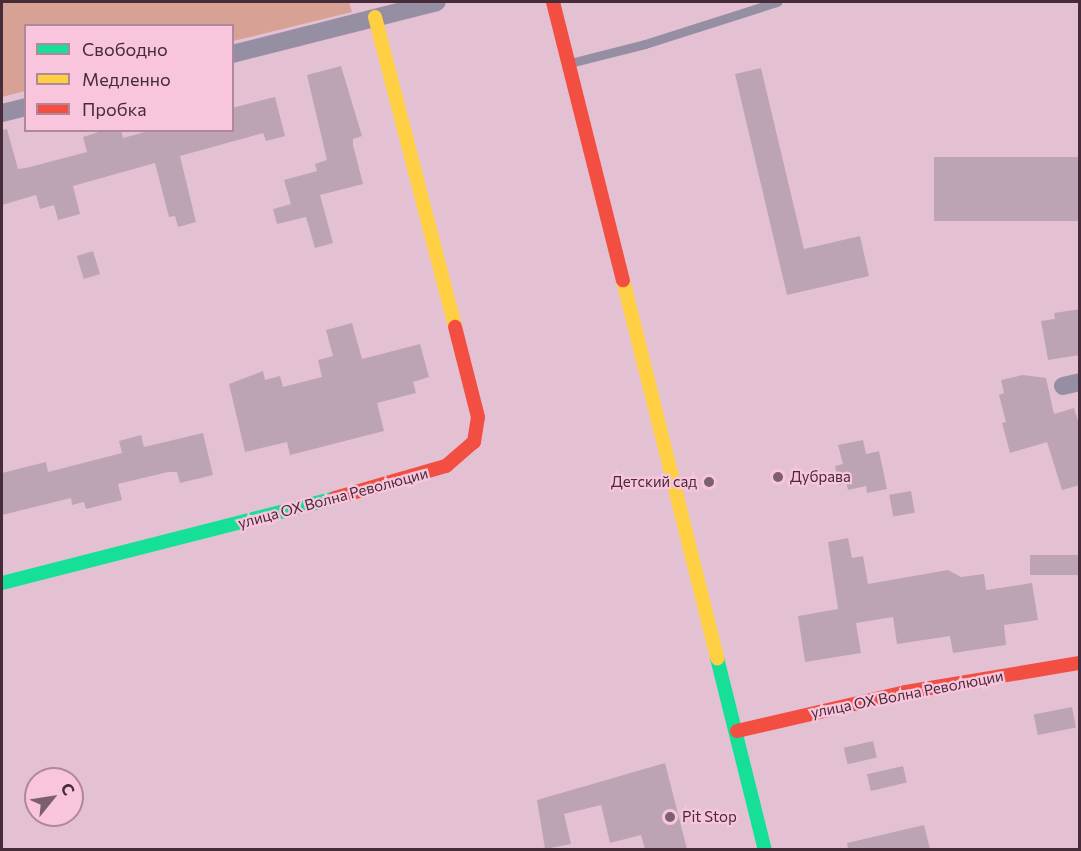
<!DOCTYPE html>
<html>
<head>
<meta charset="utf-8">
<style>
  body { margin:0 }
  #map { position:relative; width:1081px; height:851px; overflow:hidden; background:#e4c1d2; font-family:Commissioner,sans-serif }
  div>[style] { position:absolute }
  [style*='--x'] { left:calc(var(--x)*1px); top:calc(var(--y)*1px); width:calc(var(--w)*1px); rotate:calc(var(--a)*1deg) }
  .green>* { inset:0; background:#d7a295 }
  .building>* { inset:0; background:#bda4b4; transform-origin:0 0 }
  .lane>* { height:9px; margin:-4.5px; padding:0 4.5px; transform-origin:4.5px; border-radius:4.5px; background:#968ea3 }
  .street>* { height:18px; margin:-9px; padding:0 9px; transform-origin:9px; border-radius:9px; background:#968ea3 }
  .fast>* { height:14px; margin:-7px; padding:0 7px; transform-origin:7px; border-radius:7px; background:#16e098 }
  .slow>* { height:14px; margin:-7px; padding:0 7px; transform-origin:7px; border-radius:7px; background:#ffcf43 }
  .jam>* { height:14px; margin:-7px; padding:0 7px; transform-origin:7px; border-radius:7px; background:#f24e42 }
  .dots>* { width:16px; height:16px; translate:-50% -50%; box-sizing:border-box; border:3px solid #f8c5dd; border-radius:50% }
  span { translate:-50% -50%; white-space:nowrap; text-align:center; line-height:1.15; -webkit-text-stroke:4.5px #f8c5dd; paint-order:stroke }
  .poi-label { font-size:15px; color:#452c38 }
  .left { translate:0 -50%; text-align:left }
  .right { translate:-100% -50%; text-align:right }
  .street-label { font-size:15px; color:#452c38 }
  .frame { position:absolute; inset:0; border:3px solid #452c38; pointer-events:none }
  .legend { position:absolute; left:24px; top:24px; width:210px; height:108px; box-sizing:border-box; background:#f8c5dd; border:2px solid #b0889b; margin:0; padding:8px 10px; list-style:none; font-size:18px; color:#452c38 }
  .legend li { display:flex; align-items:center; gap:12px; height:30px }
  .legend b { width:30px; border:2px solid #b0889b }
  .north { position:absolute; left:24px; top:767px; width:60px; height:60px; box-sizing:border-box; background:#f8c5dd; border:2px solid #b0889b; border-radius:50%; rotate:60deg; font-size:16px; font-weight:700; line-height:24px; text-align:center; color:#452c38 }
  .north::after { content:''; display:block; margin:auto; width:21px; height:27px; background:#7d606e; clip-path:polygon(50% 0,100% 100%,50% 72%,0 100%) }
</style>
</head>
<body>
<div id="map">
  <div class="green">
    <div style="clip-path:polygon(2px 2px,349px 2px,352px 12px,233px 41px,232px 26px,26px 26px,25px 91px,2px 97px)"></div>
  </div>
  <div class="building">
    <div style="clip-path:polygon(341px 66px,362px 136px,353px 139px,353px 145px,363px 184px,320px 195px,333px 243px,315px 248px,306px 217px,277px 224px,273px 209px,291px 204px,284px 180px,317px 171px,315px 164px,327px 160px,307px 75px)"></div>
    <div style="clip-path:polygon(761px 68px,804px 249px,860px 236px,869px 276px,787px 295px,735px 74px)"></div>
    <div style="clip-path:polygon(275px 97px,285px 136px,266px 141px,263px 133px,180px 156px,196px 222px,178px 227px,175px 216px,169px 217px,155px 163px,73px 186px,80px 214px,58px 220px,54px 205px,40px 209px,36px 195px,2px 205px,2px 130px,7px 129px,18px 169px,26px 168px,87px 152px,83px 137px,105px 130px,121px 130px,123px 138px,152px 130px,232px 130px,232px 108px)"></div>
    <div style="left:1080px;top:157px;width:64px;height:146px;rotate:90deg"></div>
    <div style="left:93px;top:251px;width:24px;height:17px;rotate:73deg"></div>
    <div style="clip-path:polygon(1080px 309px,1080px 355px,1048px 360px,1041px 321px,1055px 319px,1054px 313px)"></div>
    <div style="clip-path:polygon(352px 323px,362px 359px,420px 344px,429px 377px,413px 382px,416px 393px,377px 403px,384px 431px,290px 455px,287px 442px,245px 452px,229px 384px,263px 371px,265px 380px,280px 376px,283px 387px,322px 377px,318px 360px,333px 356px,326px 330px)"></div>
    <div style="clip-path:polygon(1023px 375px,1046px 378px,1054px 414px,1074px 408px,1080px 427px,1080px 485px,1062px 490px,1047px 442px,1010px 453px,1002px 423px,1006px 422px,999px 395px,1004px 393px,1001px 380px)"></div>
    <div style="clip-path:polygon(203px 433px,213px 475px,180px 483px,177px 472px,168px 472px,118px 484px,122px 500px,86px 509px,84px 502px,72px 505px,71px 498px,2px 515px,2px 473px,46px 462px,48px 472px,122px 453px,119px 441px,141px 435px,144px 447px)"></div>
    <div style="clip-path:polygon(863px 440px,866px 454px,879px 451px,887px 489px,867px 493px,866px 486px,848px 490px,846px 483px,839px 485px,835px 466px,843px 464px,838px 445px)"></div>
    <div style="left:911px;top:491px;width:22px;height:22px;rotate:80deg"></div>
    <div style="clip-path:polygon(848px 538px,852px 558px,863px 556px,868px 584px,948px 570px,961px 577px,984px 574px,986px 590px,1032px 583px,1038px 620px,1004px 625px,1006px 645px,953px 653px,950px 636px,897px 644px,893px 617px,856px 623px,861px 653px,805px 662px,798px 616px,838px 609px,828px 542px)"></div>
    <div style="left:1080px;top:555px;width:20px;height:50px;rotate:90deg"></div>
    <div style="left:1072px;top:707px;width:21px;height:39px;rotate:79deg"></div>
    <div style="left:873px;top:741px;width:17px;height:30px;rotate:77deg"></div>
    <div style="clip-path:polygon(665px 763px,687px 849px,645px 849px,641px 835px,610px 843px,601px 805px,564px 814px,571px 844px,545px 849px,537px 800px)"></div>
    <div style="left:903px;top:766px;width:17px;height:37px;rotate:77deg"></div>
    <div style="clip-path:polygon(924px 825px,930px 849px,848px 849px,847px 843px)"></div>
  </div>
  <div class="lane">
    <div style="--x:570;--y:63;--w:77;--a:-14.2"></div>
    <div style="--x:645;--y:44;--w:139;--a:-17.7"></div>
  </div>
  <div class="street">
    <div style="--x:232;--y:54;--w:211;--a:-14.2"></div>
    <div style="--x:2;--y:113;--w:25;--a:-14"></div>
    <div style="--x:1063;--y:386;--w:17;--a:-13"></div>
  </div>
  <div class="fast">
    <div style="--x:2;--y:583;--w:344;--a:-14.3"></div>
    <div style="--x:717;--y:658;--w:198;--a:76"></div>
  </div>
  <div class="slow">
    <div style="--x:375;--y:17;--w:320;--a:75.5"></div>
    <div style="--x:623;--y:280;--w:390;--a:76"></div>
  </div>
  <div class="jam">
    <div style="--x:553;--y:2;--w:287;--a:75.9"></div>
    <div style="--x:335;--y:498;--w:116;--a:-16.1"></div>
    <div style="--x:446;--y:466;--w:37;--a:-41"></div>
    <div style="--x:474;--y:442;--w:25;--a:-81"></div>
    <div style="--x:478;--y:417;--w:93;--a:-104.3"></div>
    <div style="--x:737;--y:731;--w:173;--a:-13"></div>
    <div style="--x:906;--y:692;--w:176;--a:-9.5"></div>
  </div>
  <div class="dots">
    <div style="left:778px;top:477px;background:#7d606e"></div>
    <div style="left:709px;top:482px;background:#7d606e"></div>
    <div style="left:670px;top:817px;background:#7d606e"></div>
  </div>
  <div class="poi-label">
    <span class="left" style="left:790px;top:477px">Дубрава</span>
    <span class="right" style="left:697px;top:482px">Детский сад</span>
    <span class="left" style="left:682px;top:817px">Pit Stop</span>
  </div>
  <div class="street-label">
    <span style="left:333px;top:498px;rotate:-15deg">улица ОХ Волна Революции</span>
    <span style="left:907px;top:694px;rotate:-11deg">улица ОХ Волна Революции</span>
  </div>
  <div class="frame"></div>
  <ul class="legend">
  <li><b style="height:8px;background:#16e098"></b>Свободно</li>
  <li><b style="height:8px;background:#ffcf43"></b>Медленно</li>
  <li><b style="height:8px;background:#f24e42"></b>Пробка</li>
  </ul>
  <div class="north">С</div>
</div>
</body>
</html>
